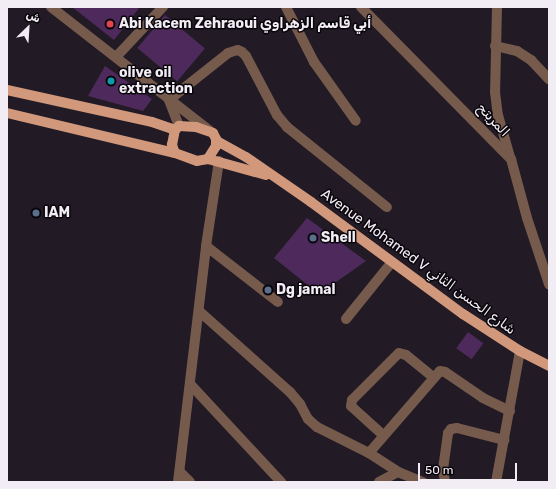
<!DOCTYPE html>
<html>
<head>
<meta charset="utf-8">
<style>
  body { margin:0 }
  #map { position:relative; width:556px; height:489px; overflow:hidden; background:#221a25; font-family:Rubik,"Noto Naskh Arabic",sans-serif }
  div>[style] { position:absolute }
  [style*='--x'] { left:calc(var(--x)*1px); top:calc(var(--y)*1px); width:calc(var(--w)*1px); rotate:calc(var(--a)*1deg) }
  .building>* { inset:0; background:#4e2a5c; transform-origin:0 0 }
  .minor>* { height:10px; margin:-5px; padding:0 5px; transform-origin:5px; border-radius:5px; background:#765b4d }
  .major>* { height:10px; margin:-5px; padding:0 5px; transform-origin:5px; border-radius:5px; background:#d1987b }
  .dots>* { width:11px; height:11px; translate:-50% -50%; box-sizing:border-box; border:2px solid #09060b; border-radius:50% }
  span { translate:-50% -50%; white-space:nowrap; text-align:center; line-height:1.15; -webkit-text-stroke:3px #09060b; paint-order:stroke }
  .poi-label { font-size:14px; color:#f2ecf4; font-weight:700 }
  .left { translate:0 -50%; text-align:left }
  .street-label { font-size:14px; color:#f2ecf4 }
  .frame { position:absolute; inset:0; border:8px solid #f2ecf4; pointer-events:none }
  .north { position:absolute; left:8px; top:8px; width:40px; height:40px; -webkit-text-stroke:3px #09060b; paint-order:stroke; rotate:25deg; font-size:11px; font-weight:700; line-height:16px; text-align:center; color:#f2ecf4 }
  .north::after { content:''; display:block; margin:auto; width:14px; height:18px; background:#f2ecf4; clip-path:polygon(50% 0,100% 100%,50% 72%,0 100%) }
  .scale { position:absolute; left:418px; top:463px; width:99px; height:18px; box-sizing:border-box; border:2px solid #f2ecf4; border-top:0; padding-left:5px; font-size:12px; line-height:14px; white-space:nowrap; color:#f2ecf4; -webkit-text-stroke:3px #09060b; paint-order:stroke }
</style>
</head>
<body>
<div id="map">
  <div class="building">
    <div style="clip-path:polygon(72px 7px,140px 7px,114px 40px)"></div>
    <div style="left:165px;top:15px;width:52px;height:43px;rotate:40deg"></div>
    <div style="clip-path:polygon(105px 66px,152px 99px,143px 111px,88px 96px)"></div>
    <div style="clip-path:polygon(307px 218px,366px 261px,319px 294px,274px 258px)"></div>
    <div style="left:468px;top:332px;width:19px;height:20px;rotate:36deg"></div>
  </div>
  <div class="minor">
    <div style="--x:51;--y:7;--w:202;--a:37.9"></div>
    <div style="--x:286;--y:7;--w:62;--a:63"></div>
    <div style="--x:314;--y:62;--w:72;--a:54.6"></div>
    <div style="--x:361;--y:7;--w:214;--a:45.4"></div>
    <div style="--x:511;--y:159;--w:61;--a:74.8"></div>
    <div style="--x:527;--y:218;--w:70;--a:71.6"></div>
    <div style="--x:497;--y:7;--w:85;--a:91.3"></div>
    <div style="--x:495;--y:92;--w:23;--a:83"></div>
    <div style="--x:498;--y:115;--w:44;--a:74.1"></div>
    <div style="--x:495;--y:46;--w:23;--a:13"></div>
    <div style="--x:517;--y:51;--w:17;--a:33"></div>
    <div style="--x:531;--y:60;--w:26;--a:47"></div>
    <div style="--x:116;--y:57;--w:69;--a:-46.8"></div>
    <div style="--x:169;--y:100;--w:75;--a:-38.5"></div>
    <div style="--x:228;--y:53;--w:10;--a:-17"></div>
    <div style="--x:238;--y:50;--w:4;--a:27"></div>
    <div style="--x:242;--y:52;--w:6;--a:45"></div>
    <div style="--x:246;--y:56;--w:67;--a:62.3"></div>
    <div style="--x:277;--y:115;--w:16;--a:50"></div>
    <div style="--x:287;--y:127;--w:128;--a:38.7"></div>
    <div style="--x:169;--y:100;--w:28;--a:69"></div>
    <div style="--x:206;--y:246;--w:91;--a:37.9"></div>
    <div style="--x:199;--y:311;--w:122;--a:41.7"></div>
    <div style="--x:290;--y:392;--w:16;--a:50"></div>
    <div style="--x:300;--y:404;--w:17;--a:62"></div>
    <div style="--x:308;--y:419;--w:12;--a:42"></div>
    <div style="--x:317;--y:427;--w:58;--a:26.6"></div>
    <div style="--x:369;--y:453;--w:35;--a:33"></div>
    <div style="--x:346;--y:319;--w:73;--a:-51.1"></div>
    <div style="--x:190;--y:384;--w:134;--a:47.1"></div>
    <div style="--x:383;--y:435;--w:43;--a:-137.8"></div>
    <div style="--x:351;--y:406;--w:6;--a:-81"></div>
    <div style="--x:352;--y:400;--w:66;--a:-45"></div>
    <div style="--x:399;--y:353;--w:7;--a:16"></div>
    <div style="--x:406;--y:355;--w:35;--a:39"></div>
    <div style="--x:369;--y:453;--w:108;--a:-49.1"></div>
    <div style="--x:440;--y:371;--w:5;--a:11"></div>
    <div style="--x:445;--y:372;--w:46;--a:34.4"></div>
    <div style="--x:483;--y:398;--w:30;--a:26"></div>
    <div style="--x:180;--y:472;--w:14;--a:45"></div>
    <div style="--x:178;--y:482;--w:238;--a:-83.2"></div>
    <div style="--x:206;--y:246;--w:86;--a:-81.3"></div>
    <div style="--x:379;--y:482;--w:21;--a:-28"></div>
    <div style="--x:398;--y:472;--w:27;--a:22"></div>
    <div style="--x:445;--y:482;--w:13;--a:-99"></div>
    <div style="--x:443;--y:469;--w:36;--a:-82"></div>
    <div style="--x:448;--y:433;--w:5;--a:-53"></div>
    <div style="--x:451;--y:429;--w:6;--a:-9"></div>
    <div style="--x:457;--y:428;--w:49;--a:14.3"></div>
    <div style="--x:496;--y:482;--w:133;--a:-79.6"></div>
  </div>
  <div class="major">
    <div style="--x:7;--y:90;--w:148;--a:12.4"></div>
    <div style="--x:152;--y:122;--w:24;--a:19"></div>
    <div style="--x:7;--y:113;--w:173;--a:13.4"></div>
    <div style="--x:179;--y:126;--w:17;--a:3"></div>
    <div style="--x:196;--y:127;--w:18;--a:19"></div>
    <div style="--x:213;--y:133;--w:7;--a:63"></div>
    <div style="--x:216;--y:139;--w:7;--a:90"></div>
    <div style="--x:216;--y:146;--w:15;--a:122"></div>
    <div style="--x:208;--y:159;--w:11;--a:170"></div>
    <div style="--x:197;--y:161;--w:23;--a:-160"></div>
    <div style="--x:175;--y:153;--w:9;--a:-111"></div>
    <div style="--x:172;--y:145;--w:15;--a:-79"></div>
    <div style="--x:175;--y:130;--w:6;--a:-45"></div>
    <div style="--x:217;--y:141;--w:33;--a:29"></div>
    <div style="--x:246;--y:157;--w:79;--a:34.7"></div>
    <div style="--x:311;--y:202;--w:189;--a:36.4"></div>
    <div style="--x:463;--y:314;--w:68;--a:33"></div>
    <div style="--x:520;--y:351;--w:33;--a:27"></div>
    <div style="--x:208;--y:159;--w:60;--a:15.4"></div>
  </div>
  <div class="dots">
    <div style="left:110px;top:24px;background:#e0444e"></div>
    <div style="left:111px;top:81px;background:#0f9aa8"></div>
    <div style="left:36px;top:213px;background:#5c6f8a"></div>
    <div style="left:313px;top:238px;background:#5c6f8a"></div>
    <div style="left:268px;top:290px;background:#5c6f8a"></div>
  </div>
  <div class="poi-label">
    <span class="left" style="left:119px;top:24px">Abi Kacem Zehraoui أبي قاسم الزهراوي</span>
    <span class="left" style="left:119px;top:81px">olive oil<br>extraction</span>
    <span class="left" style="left:44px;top:213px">IAM</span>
    <span class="left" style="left:321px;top:238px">Shell</span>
    <span class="left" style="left:276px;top:290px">Dg jamal</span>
  </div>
  <div class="street-label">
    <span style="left:493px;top:120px;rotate:47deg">المريتح</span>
    <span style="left:418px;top:262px;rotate:36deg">Avenue Mohamed V شارع الحسن الثاني</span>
  </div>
  <div class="frame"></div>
  <div class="north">ش</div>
  <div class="scale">50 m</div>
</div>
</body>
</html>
